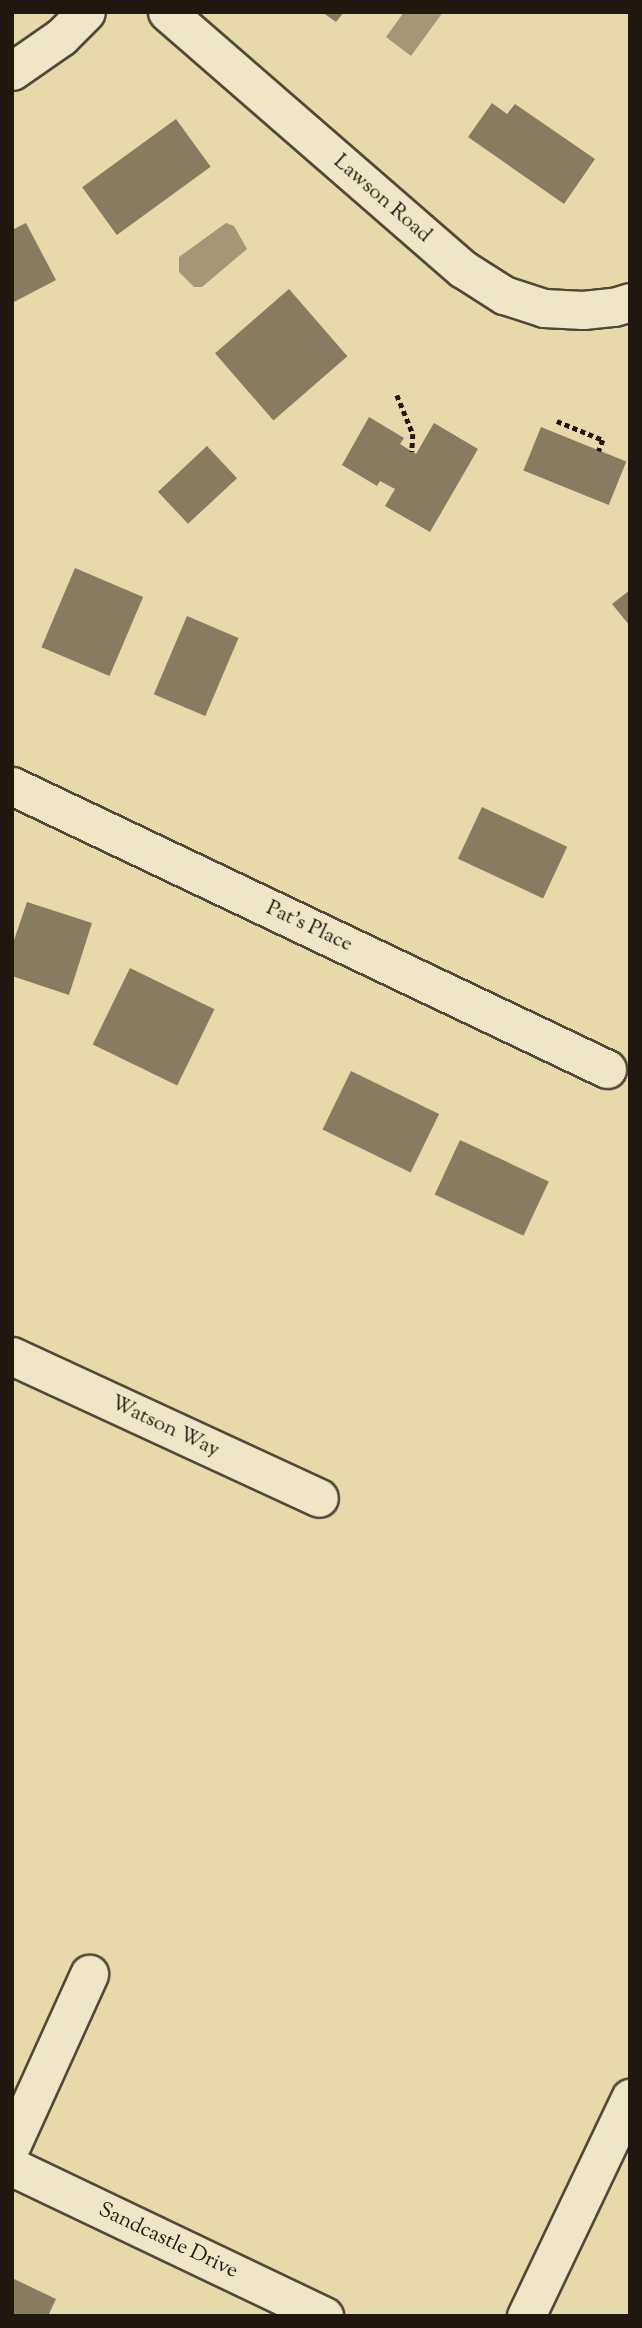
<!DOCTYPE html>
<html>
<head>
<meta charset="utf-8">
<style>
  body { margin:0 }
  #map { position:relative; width:642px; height:2328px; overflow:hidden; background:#e7d9a9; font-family:"Sorts Mill Goudy",serif }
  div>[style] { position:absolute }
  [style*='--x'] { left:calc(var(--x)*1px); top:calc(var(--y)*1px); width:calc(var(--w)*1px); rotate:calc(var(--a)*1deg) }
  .water>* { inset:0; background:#a39775 }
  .building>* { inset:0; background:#877c5f; transform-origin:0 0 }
  .path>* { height:4.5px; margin-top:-2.25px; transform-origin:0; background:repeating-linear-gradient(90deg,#20170f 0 5px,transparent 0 8.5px) }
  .roads { filter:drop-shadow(2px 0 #524836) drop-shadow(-2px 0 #524836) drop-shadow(0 2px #524836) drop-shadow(0 -2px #524836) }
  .minor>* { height:37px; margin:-18.5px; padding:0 18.5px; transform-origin:18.5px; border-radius:18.5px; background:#efe6c7 }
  span { translate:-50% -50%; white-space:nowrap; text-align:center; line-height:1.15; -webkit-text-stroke:5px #efe6c7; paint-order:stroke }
  .street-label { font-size:21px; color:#20170f }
  .frame { position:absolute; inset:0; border:14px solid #20170f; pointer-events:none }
</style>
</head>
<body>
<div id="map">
  <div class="water">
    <div style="clip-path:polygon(404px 12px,443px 12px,411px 56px,386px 37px)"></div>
    <div style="clip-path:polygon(226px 223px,234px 226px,247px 249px,202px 287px,194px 287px,179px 272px,179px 257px)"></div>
  </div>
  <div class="building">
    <div style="clip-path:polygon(322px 12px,344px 12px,336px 22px)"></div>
    <div style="clip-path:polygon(492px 103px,507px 114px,515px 104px,595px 159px,564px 204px,468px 137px)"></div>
    <div style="left:176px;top:119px;width:59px;height:116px;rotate:54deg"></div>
    <div style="clip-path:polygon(26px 223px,56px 280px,12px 303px,12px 230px)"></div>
    <div style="left:289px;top:289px;width:89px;height:98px;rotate:49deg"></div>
    <div style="clip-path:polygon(369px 417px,404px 438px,400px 444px,416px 454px,434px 423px,478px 449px,430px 532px,385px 506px,395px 489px,380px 481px,377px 486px,342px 465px)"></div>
    <div style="left:541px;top:427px;width:92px;height:47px;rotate:22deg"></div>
    <div style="left:207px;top:446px;width:44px;height:67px;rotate:47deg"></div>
    <div style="left:75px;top:568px;width:74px;height:86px;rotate:23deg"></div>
    <div style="clip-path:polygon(630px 590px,630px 626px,612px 604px)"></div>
    <div style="left:187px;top:616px;width:56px;height:85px;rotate:23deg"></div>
    <div style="left:482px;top:807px;width:94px;height:57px;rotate:25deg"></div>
    <div style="clip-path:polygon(27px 902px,92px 923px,69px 995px,12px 976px,12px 946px)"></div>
    <div style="left:130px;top:968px;width:94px;height:85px;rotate:26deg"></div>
    <div style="left:351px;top:1071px;width:98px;height:65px;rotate:26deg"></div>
    <div style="left:460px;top:1140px;width:98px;height:60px;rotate:25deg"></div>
    <div style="clip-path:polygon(12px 2278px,56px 2299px,48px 2316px,12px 2316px)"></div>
  </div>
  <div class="path">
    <div style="--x:397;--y:395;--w:42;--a:67.7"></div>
    <div style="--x:413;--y:434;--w:18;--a:93"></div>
    <div style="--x:557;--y:421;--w:50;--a:22.4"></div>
    <div style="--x:603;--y:440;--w:12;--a:110"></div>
  </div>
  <div class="roads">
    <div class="minor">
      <div style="--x:167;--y:12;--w:392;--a:41"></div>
      <div style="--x:463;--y:269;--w:49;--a:32.4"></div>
      <div style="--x:504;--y:295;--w:42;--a:18"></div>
      <div style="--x:544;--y:308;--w:39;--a:3"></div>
      <div style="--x:583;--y:310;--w:31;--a:-6"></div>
      <div style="--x:614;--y:307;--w:17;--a:-17"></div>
      <div style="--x:12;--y:71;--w:60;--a:-34.8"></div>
      <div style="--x:61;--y:37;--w:35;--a:-45"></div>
      <div style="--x:12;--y:786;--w:659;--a:25.44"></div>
      <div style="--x:12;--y:1356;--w:338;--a:24.8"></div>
      <div style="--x:12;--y:2144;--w:187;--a:-65.6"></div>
      <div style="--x:12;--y:2167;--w:346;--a:25.5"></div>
      <div style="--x:526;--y:2316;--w:242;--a:-64.5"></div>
    </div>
  </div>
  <div class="street-label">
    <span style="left:382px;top:199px;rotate:41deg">Lawson Road</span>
    <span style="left:309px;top:927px;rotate:25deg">Pat's Place</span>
    <span style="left:165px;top:1427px;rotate:25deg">Watson Way</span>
    <span style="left:168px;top:2241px;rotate:25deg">Sandcastle Drive</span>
  </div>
  <div class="frame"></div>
</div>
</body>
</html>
